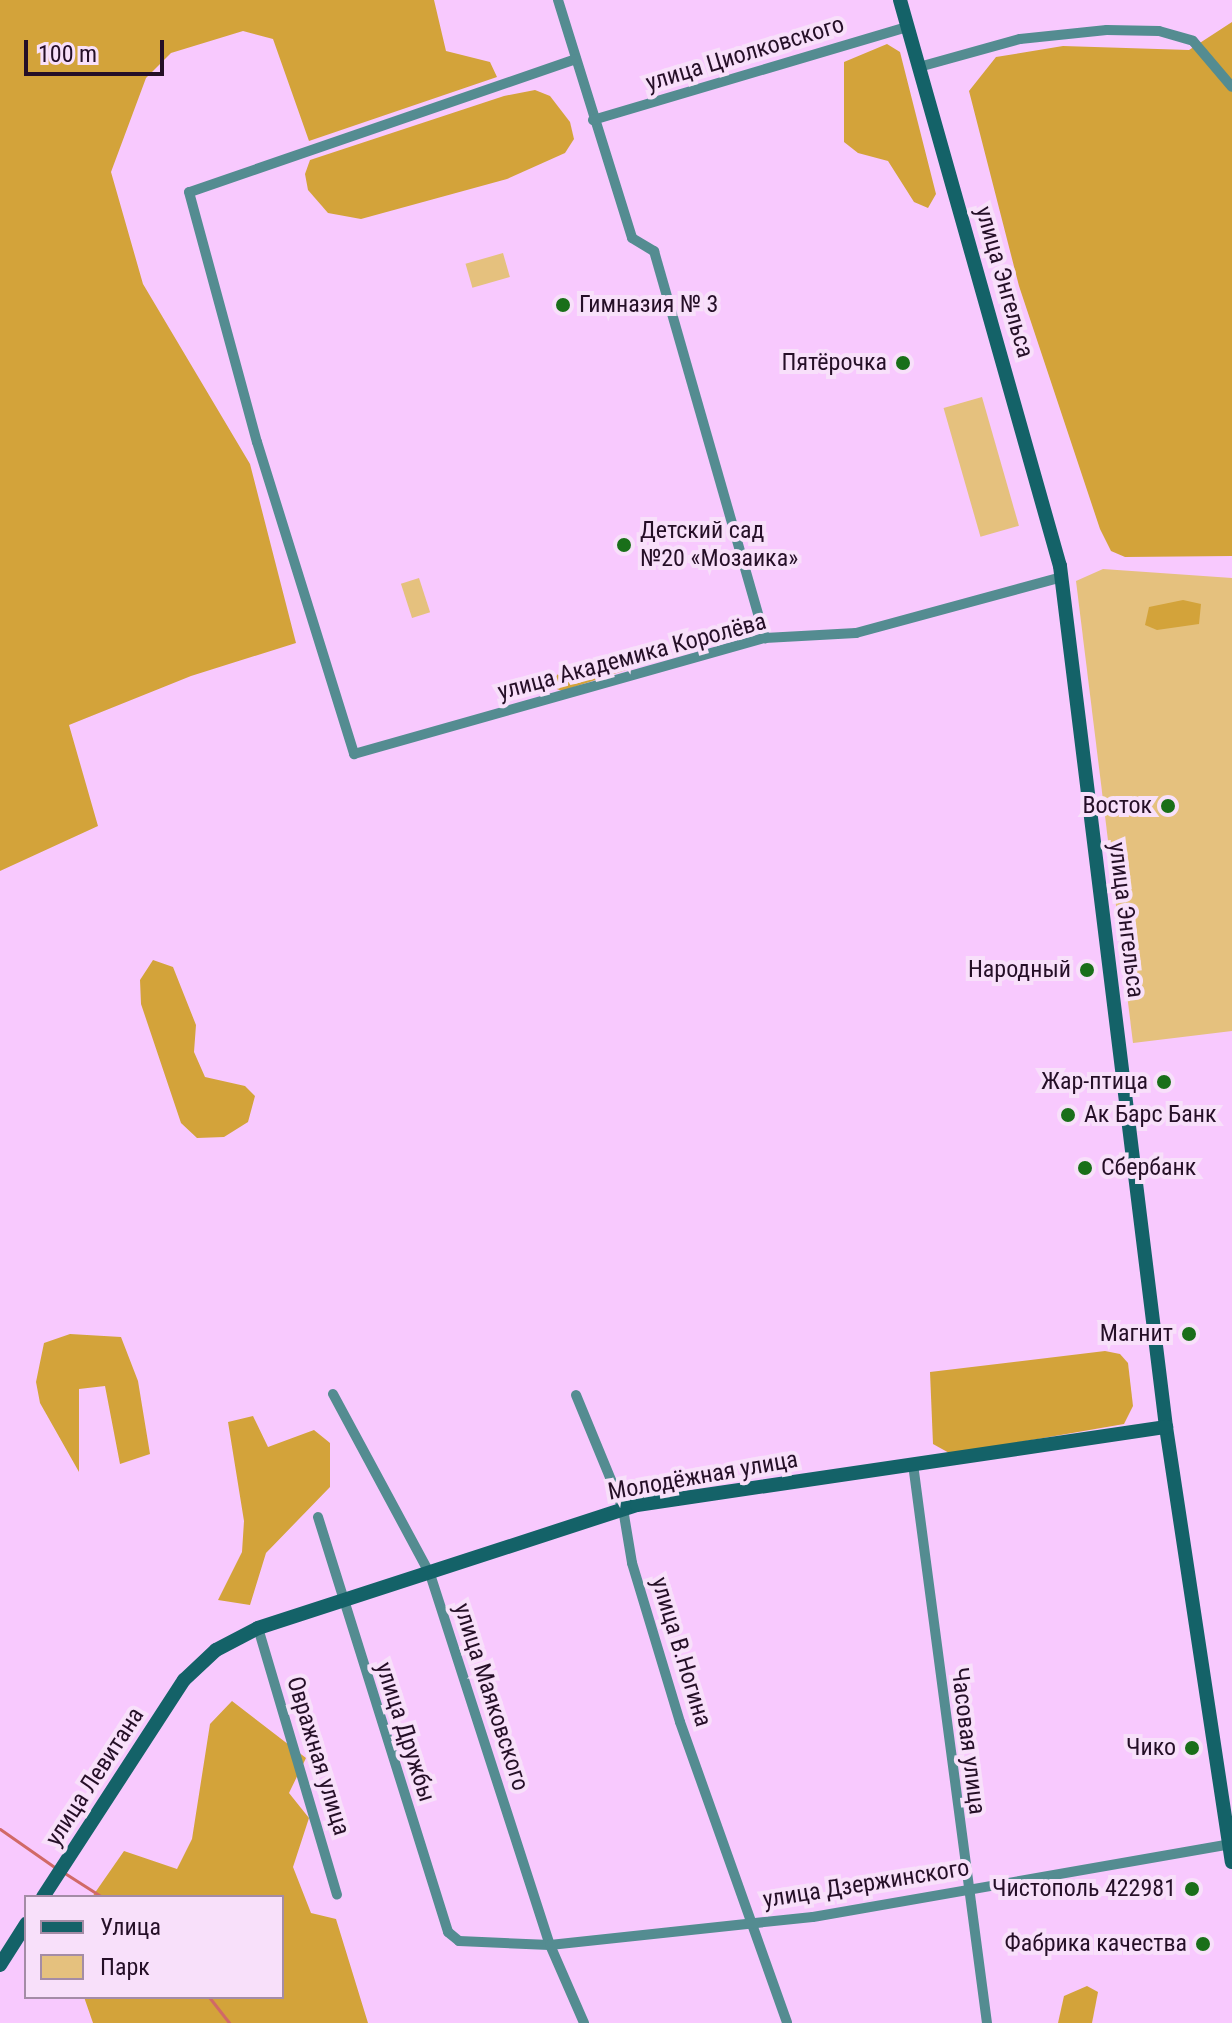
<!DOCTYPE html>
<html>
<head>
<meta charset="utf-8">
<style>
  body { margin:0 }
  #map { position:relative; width:1232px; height:2023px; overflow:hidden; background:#f8c9fe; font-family:"Roboto Condensed",sans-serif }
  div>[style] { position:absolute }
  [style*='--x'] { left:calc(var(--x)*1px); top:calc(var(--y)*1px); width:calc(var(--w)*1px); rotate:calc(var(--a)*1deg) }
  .green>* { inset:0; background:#e5c17e; transform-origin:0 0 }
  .forest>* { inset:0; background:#d3a33a }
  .stream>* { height:3px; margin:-1.5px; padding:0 1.5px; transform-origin:1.5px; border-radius:1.5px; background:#d16967 }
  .street>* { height:10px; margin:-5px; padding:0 5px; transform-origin:5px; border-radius:5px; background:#548c91 }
  .secondary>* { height:14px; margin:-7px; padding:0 7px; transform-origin:7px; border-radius:7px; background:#146268 }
  .dots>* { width:22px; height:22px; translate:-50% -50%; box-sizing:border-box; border:4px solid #f8e0fa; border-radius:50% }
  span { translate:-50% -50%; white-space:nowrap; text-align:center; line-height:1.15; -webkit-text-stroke:8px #f8e0fa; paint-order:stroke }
  .street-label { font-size:24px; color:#250f27 }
  .poi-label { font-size:24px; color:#250f27 }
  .left { translate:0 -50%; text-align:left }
  .right { translate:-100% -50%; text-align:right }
  .legend { position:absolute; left:24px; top:1895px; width:260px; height:104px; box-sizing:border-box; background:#f8e0fa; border:2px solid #a48ca6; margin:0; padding:10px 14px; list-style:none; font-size:24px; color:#250f27 }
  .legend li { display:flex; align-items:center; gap:16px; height:40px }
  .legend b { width:40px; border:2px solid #a48ca6 }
  .scale { position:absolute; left:24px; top:40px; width:140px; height:36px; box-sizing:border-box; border:4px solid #250f27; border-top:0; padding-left:10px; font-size:24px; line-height:28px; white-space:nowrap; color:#250f27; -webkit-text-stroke:6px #f8e0fa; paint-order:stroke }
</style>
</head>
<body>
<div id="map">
  <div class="green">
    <div style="left:503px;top:253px;width:25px;height:39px;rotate:74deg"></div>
    <div style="left:982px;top:397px;width:134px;height:40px;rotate:74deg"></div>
    <div style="clip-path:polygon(1103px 569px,1232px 578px,1232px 1031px,1133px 1043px,1076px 581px)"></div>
    <div style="left:419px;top:578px;width:36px;height:19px;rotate:72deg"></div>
  </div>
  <div class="forest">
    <div style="clip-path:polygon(0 0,434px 0,446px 51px,490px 62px,497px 77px,309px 141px,273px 39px,243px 31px,171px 53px,146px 78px,111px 172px,143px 284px,250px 464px,296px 643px,191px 676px,69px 725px,98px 826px,0 871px)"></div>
    <div style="clip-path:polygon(1232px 22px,1232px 556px,1125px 557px,1111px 551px,1100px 529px,1019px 286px,969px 91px,996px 57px,1063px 46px,1189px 50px)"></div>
    <div style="clip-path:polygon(887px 44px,900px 52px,936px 194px,928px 208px,914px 202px,888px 161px,858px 153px,844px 142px,844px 62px)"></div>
    <div style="clip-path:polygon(535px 90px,550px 96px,570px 122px,574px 139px,565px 153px,507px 179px,361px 219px,328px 213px,308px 190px,305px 174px,310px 160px,504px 96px)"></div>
    <div style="clip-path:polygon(1183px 600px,1201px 604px,1199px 624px,1157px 630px,1145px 625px,1149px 607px)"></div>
    <div style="clip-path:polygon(621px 657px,633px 662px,629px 669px,562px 691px,549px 686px,558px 674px)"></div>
    <div style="clip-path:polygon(153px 960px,173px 967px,196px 1025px,194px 1052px,205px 1077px,245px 1086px,255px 1096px,248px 1122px,224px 1137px,197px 1138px,181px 1123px,141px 1004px,140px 980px)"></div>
    <div style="clip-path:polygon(70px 1334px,121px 1337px,138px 1381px,150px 1454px,120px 1464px,105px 1386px,79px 1389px,79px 1472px,40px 1403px,36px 1382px,44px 1343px)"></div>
    <div style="clip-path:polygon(1105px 1351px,1120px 1354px,1128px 1363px,1133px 1406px,1124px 1424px,951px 1454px,933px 1444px,930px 1372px)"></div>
    <div style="clip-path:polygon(253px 1416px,268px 1447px,314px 1430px,330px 1443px,330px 1487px,266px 1553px,250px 1605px,218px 1600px,242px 1552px,244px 1521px,228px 1422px)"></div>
    <div style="clip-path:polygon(232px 1701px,306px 1758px,289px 1793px,309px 1818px,293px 1867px,311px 1913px,336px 1919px,368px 2023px,93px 2023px,84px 1997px,282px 1997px,282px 1897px,92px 1897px,124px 1851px,177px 1869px,192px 1839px,210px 1724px)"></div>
    <div style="clip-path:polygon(1087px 1986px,1098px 1992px,1092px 2023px,1058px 2023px,1064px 1996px)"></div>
  </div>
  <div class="stream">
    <div style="--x:0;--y:1829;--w:68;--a:34.9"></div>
    <div style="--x:63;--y:1872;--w:46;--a:32.7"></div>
    <div style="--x:209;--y:1997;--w:33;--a:52"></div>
  </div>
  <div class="street">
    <div style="--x:558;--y:0;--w:249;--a:72.7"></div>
    <div style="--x:632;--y:238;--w:26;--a:31"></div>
    <div style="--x:654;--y:251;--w:403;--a:74"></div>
    <div style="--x:576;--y:59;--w:409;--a:161"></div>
    <div style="--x:189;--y:192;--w:259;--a:74.8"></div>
    <div style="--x:257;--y:442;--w:327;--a:72.7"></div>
    <div style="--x:354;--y:754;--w:427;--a:-15.8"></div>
    <div style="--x:765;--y:638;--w:91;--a:-3.1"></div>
    <div style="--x:856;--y:633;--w:213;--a:-15.2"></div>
    <div style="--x:919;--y:67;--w:105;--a:-15.5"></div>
    <div style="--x:1020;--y:39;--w:87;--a:-5.9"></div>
    <div style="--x:1107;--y:30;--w:52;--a:1.1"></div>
    <div style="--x:1159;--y:31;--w:35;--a:16"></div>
    <div style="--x:1193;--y:41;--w:60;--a:49.7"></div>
    <div style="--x:593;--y:120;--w:327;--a:-16.5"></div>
    <div style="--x:333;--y:1394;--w:204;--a:61.7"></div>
    <div style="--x:430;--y:1574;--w:390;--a:72.1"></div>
    <div style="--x:550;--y:1945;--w:85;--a:66.4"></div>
    <div style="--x:576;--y:1395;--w:123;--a:67.6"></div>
    <div style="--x:623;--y:1509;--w:55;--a:80.5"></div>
    <div style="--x:632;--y:1563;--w:166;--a:73.2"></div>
    <div style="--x:680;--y:1722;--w:319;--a:70.4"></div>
    <div style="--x:913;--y:1464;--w:564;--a:82.46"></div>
    <div style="--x:318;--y:1517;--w:435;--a:72.6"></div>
    <div style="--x:448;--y:1932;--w:14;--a:39"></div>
    <div style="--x:459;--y:1941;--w:91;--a:2.5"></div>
    <div style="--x:550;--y:1945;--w:264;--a:-6.1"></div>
    <div style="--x:813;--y:1917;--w:420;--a:-9.9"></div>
    <div style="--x:258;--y:1628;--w:278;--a:73.5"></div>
  </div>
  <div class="secondary">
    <div style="--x:900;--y:0;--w:588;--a:74.22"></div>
    <div style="--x:1060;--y:566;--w:868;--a:82.98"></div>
    <div style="--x:1166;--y:1427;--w:440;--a:81.4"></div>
    <div style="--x:43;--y:1897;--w:259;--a:-57"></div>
    <div style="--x:184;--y:1680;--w:44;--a:-43.2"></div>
    <div style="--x:216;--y:1650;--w:47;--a:-27.6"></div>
    <div style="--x:258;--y:1628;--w:398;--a:-18"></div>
    <div style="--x:637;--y:1505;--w:535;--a:-8.39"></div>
    <div style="--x:0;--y:1965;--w:49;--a:-57.6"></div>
  </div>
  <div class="dots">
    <div style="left:563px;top:305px;background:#196f19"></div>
    <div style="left:903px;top:363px;background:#196f19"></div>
    <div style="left:624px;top:545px;background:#196f19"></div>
    <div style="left:1168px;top:806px;background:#196f19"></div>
    <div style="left:1087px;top:970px;background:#196f19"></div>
    <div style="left:1164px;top:1082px;background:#196f19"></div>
    <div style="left:1068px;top:1115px;background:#196f19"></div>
    <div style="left:1085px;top:1168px;background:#196f19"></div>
    <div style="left:1189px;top:1334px;background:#196f19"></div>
    <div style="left:1192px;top:1748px;background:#196f19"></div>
    <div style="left:1192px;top:1889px;background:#196f19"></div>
    <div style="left:1203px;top:1944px;background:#196f19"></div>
  </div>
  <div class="street-label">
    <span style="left:745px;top:54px;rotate:-17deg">улица Циолковского</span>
    <span style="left:1004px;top:282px;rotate:74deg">улица Энгельса</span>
    <span style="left:632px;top:657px;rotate:-15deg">улица Академика Королёва</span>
    <span style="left:1126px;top:920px;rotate:83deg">улица Энгельса</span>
    <span style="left:703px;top:1476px;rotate:-10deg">Молодёжная улица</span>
    <span style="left:681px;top:1652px;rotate:73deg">улица В.Ногина</span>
    <span style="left:491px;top:1697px;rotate:72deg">улица Маяковского</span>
    <span style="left:405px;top:1732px;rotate:72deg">улица Дружбы</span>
    <span style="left:968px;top:1741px;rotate:83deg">Часовая улица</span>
    <span style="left:318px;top:1756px;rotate:73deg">Овражная улица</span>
    <span style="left:95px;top:1777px;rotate:-57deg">улица Левитана</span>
    <span style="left:866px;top:1884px;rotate:-9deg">улица Дзержинского</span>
  </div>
  <div class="poi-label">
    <span class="left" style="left:579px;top:305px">Гимназия № 3</span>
    <span class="right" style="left:887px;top:363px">Пятёрочка</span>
    <span class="left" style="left:640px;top:545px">Детский сад<br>№20 «Мозаика»</span>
    <span class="right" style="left:1152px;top:806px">Восток</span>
    <span class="right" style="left:1071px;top:970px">Народный</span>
    <span class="right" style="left:1148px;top:1082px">Жар-птица</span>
    <span class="left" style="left:1084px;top:1115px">Ак Барс Банк</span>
    <span class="left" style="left:1101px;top:1168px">Сбербанк</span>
    <span class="right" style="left:1173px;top:1334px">Магнит</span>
    <span class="right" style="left:1176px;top:1748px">Чико</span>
    <span class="right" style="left:1176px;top:1889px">Чистополь 422981</span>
    <span class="right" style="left:1187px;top:1944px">Фабрика качества</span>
  </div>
  <ul class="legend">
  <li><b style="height:10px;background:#146268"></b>Улица</li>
  <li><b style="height:22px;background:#e5c17e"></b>Парк</li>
  </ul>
  <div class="scale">100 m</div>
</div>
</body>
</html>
